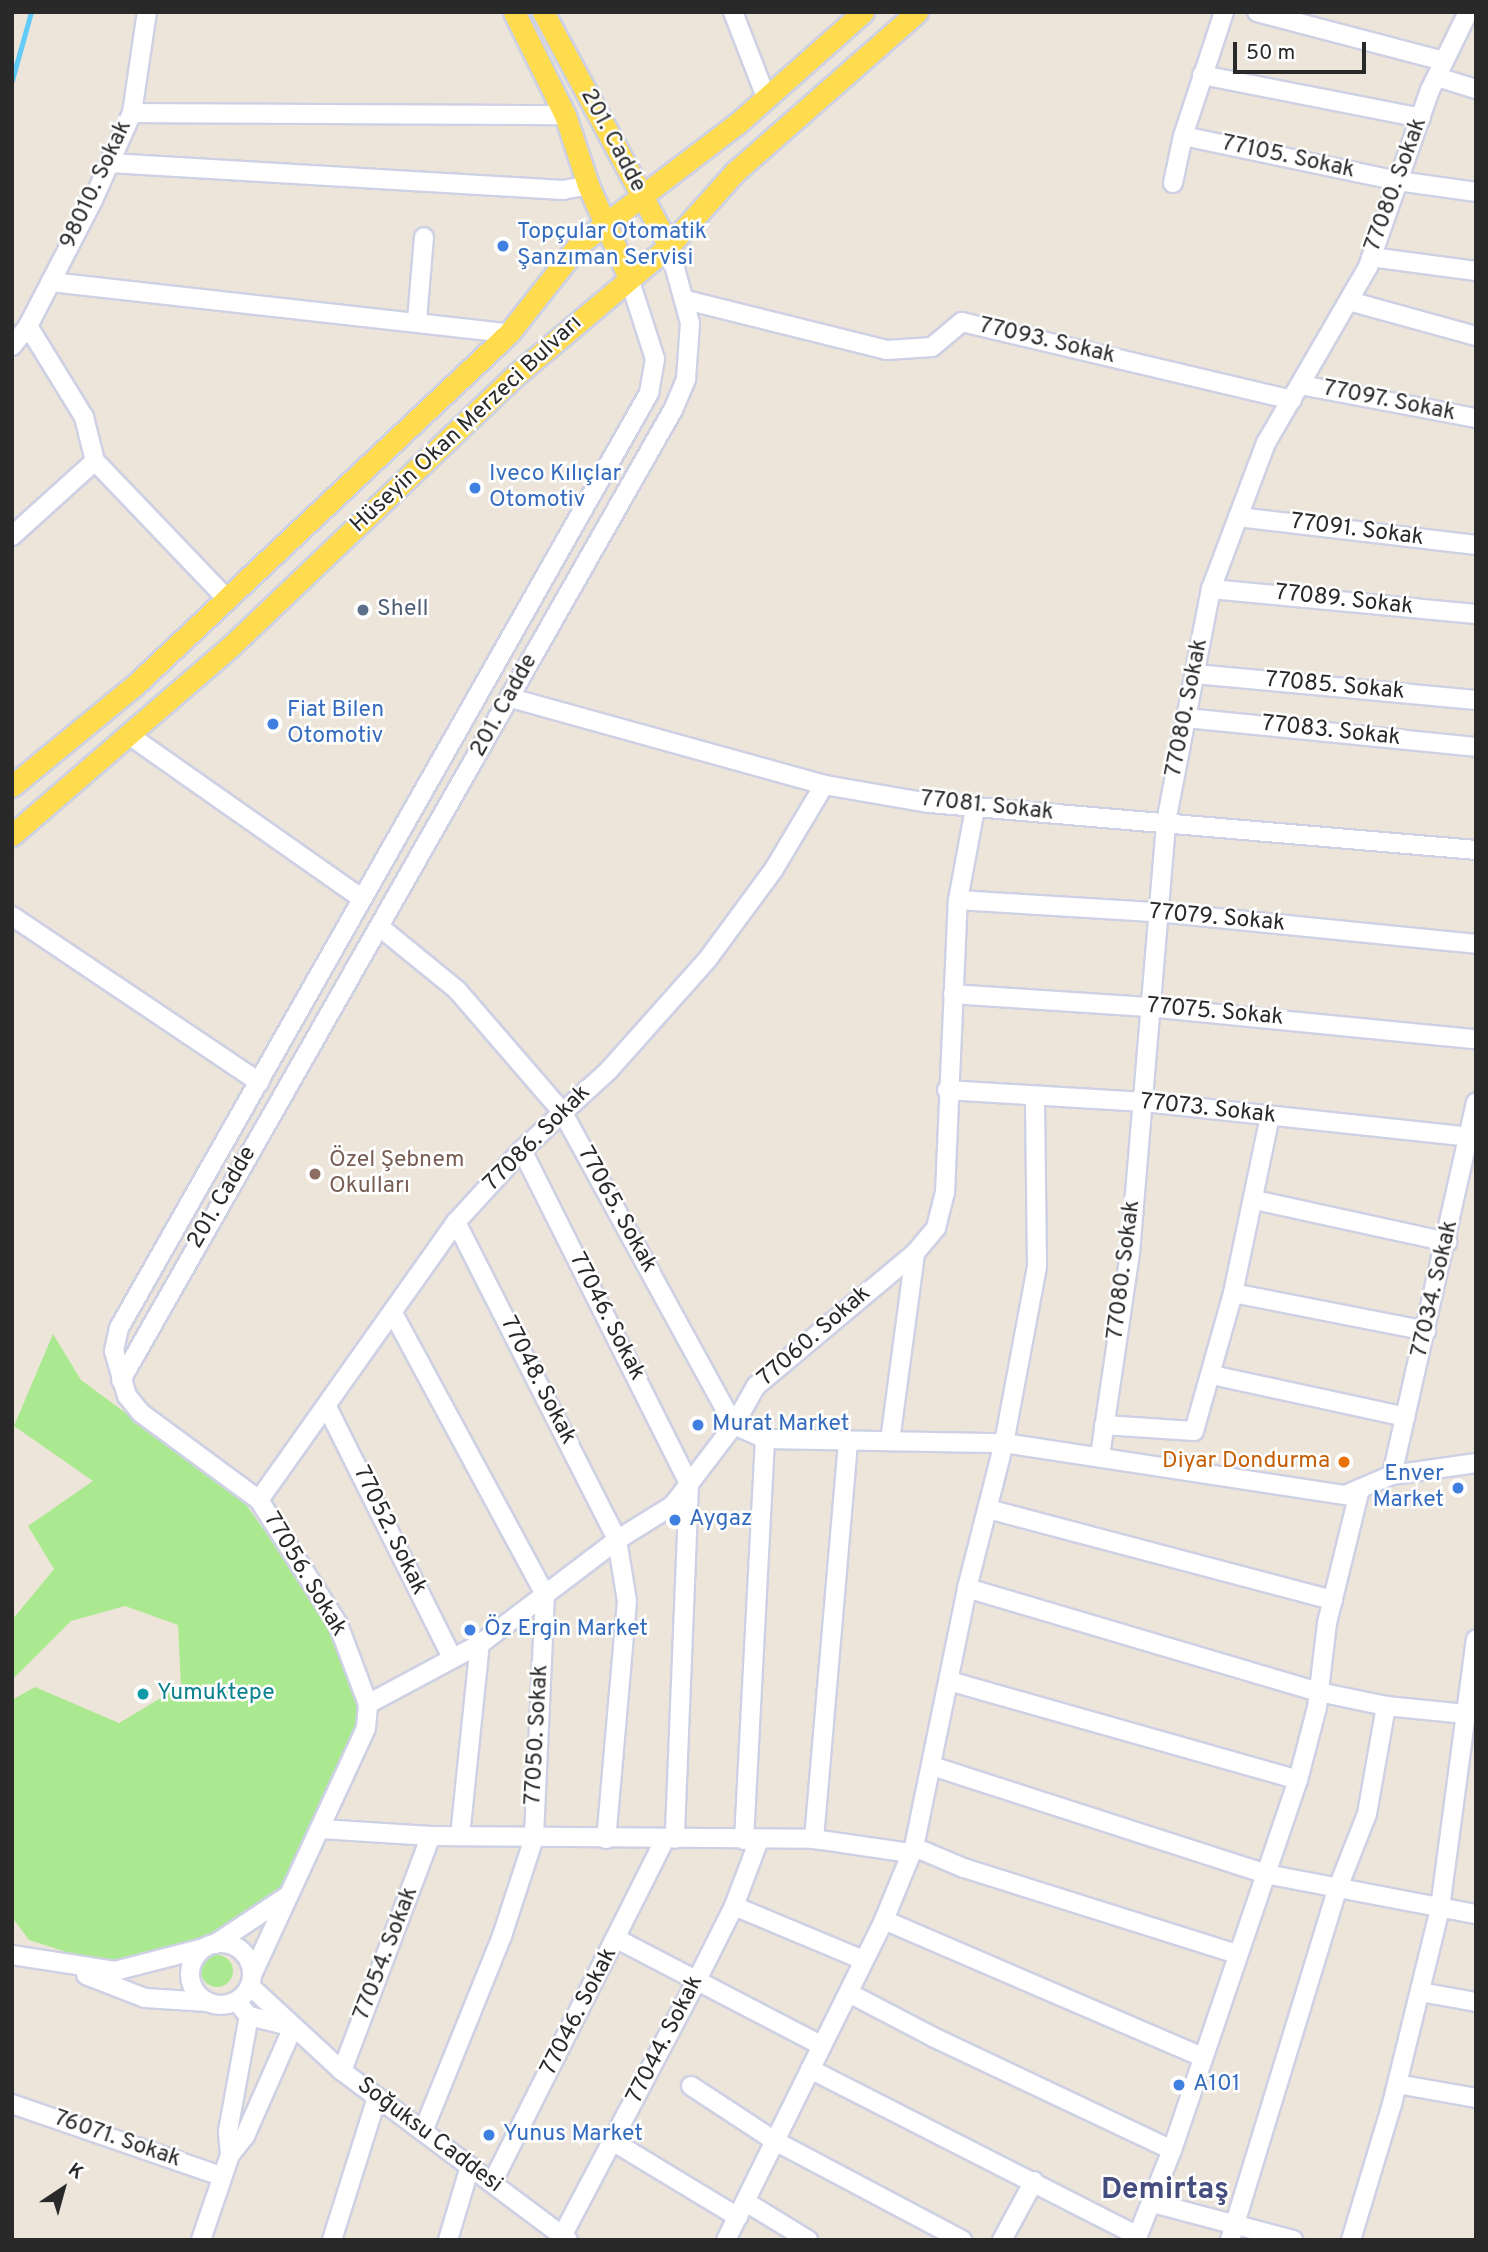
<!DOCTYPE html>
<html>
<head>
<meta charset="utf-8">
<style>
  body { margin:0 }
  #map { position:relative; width:1488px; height:2252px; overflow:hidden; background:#ede5d9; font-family:Overpass,sans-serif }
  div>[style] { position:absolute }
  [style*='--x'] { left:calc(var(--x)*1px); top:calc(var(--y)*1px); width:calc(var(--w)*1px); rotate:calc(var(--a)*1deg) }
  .green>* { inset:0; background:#aae98f }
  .round { border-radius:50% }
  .stream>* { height:5px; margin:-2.5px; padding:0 2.5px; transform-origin:2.5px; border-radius:2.5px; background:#61cbfa }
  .roads { filter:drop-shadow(2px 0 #ced1e4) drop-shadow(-2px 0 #ced1e4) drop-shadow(0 2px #ced1e4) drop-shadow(0 -2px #ced1e4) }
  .minor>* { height:18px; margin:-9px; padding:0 9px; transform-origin:9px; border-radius:9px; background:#fff }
  .minor>.ring { margin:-9px; padding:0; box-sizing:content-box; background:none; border:18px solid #fff; border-radius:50% }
  .major>* { height:21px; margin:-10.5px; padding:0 10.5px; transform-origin:10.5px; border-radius:10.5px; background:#fedc4d }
  .dots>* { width:19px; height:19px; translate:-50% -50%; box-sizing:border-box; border:4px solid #fff; border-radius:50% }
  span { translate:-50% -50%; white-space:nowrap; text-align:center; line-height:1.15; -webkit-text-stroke:5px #fff; paint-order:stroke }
  .street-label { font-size:23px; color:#292929 }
  .shop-label { font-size:23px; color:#366cbe }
  .left { translate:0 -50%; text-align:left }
  .right { translate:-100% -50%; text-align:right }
  .service-label { font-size:23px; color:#4e5e75 }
  .education-label { font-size:23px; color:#785e54 }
  .food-label { font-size:23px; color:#c56008 }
  .culture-label { font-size:23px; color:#0d838f }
  .district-label { font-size:30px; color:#454d7e; font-weight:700 }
  .frame { position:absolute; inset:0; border:14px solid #292929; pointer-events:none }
  .north { position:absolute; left:28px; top:2154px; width:70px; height:70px; -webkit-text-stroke:5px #fff; paint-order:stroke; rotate:36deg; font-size:19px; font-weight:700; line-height:28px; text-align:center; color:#292929 }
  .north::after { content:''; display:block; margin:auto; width:24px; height:32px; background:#292929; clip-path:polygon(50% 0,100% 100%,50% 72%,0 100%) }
  .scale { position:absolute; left:1233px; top:42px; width:133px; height:32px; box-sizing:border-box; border:4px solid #292929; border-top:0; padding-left:9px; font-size:21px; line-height:24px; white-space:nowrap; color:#292929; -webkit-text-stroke:5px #fff; paint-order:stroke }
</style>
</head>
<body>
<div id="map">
  <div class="green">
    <div style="clip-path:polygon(53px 1334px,81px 1380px,242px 1499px,334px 1629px,358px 1701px,355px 1733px,290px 1877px,272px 1899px,249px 1918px,195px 1947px,104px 1964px,29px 1940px,12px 1917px,12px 1700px,35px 1687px,119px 1723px,181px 1686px,178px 1625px,125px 1606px,71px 1621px,15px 1677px,12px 1675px,12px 1620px,54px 1569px,28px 1526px,93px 1481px,14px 1426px)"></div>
    <div class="round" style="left:201px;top:1955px;width:32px;height:32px"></div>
  </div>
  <div class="stream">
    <div style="--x:12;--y:80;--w:71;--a:-74.4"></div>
  </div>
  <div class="roads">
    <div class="minor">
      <div style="--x:733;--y:12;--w:91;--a:68.8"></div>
      <div style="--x:1257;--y:12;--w:193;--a:14.7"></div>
      <div style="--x:1202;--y:75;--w:223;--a:11.1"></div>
      <div style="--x:1437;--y:77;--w:41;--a:17.1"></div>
      <div style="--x:132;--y:113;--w:433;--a:0.3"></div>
      <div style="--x:1183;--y:136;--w:220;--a:11.8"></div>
      <div style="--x:1398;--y:181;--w:79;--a:8"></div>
      <div style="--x:110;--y:163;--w:454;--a:3.4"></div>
      <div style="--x:563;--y:190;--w:25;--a:-11"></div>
      <div style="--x:1173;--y:183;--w:48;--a:-78"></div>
      <div style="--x:1183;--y:136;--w:131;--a:-71.7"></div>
      <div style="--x:1371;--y:257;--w:106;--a:7.6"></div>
      <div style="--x:51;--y:282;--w:461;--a:6.4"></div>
      <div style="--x:686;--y:300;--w:207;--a:14"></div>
      <div style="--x:887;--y:350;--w:45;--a:-3.8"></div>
      <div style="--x:932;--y:347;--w:39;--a:-40"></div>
      <div style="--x:962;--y:322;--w:339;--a:13.3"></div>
      <div style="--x:1349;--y:301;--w:132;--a:15.4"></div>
      <div style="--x:417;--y:320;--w:83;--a:-85.2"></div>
      <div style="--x:28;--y:326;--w:107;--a:58.4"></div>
      <div style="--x:84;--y:417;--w:45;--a:76"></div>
      <div style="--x:95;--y:461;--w:191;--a:46.3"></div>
      <div style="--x:12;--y:346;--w:26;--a:-51"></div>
      <div style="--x:28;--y:326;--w:142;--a:-62.7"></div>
      <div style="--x:93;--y:200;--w:95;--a:-65.9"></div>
      <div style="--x:132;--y:113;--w:102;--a:-81.6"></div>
      <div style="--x:1301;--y:385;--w:178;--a:10.7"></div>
      <div style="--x:1238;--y:517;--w:240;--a:6.7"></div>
      <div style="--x:12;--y:536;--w:112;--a:-42.1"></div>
      <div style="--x:1211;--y:589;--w:266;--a:5.4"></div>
      <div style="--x:1195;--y:674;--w:282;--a:5.3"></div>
      <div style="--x:511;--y:698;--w:325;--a:15.5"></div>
      <div style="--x:824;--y:785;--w:107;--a:9.7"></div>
      <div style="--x:929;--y:803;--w:549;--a:4.91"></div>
      <div style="--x:1186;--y:718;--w:291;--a:5.7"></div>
      <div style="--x:129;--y:735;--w:284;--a:35.1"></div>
      <div style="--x:958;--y:900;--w:199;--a:3.5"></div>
      <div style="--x:1157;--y:912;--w:321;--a:5.7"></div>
      <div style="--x:12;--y:916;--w:298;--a:33.9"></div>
      <div style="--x:381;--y:928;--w:98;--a:39.2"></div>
      <div style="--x:457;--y:990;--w:162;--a:49.2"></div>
      <div style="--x:563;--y:1113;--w:356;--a:61.3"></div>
      <div style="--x:734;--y:1425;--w:34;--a:24"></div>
      <div style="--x:765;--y:1439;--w:239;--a:1"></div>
      <div style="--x:1004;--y:1443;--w:345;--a:8.7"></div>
      <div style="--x:1345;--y:1495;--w:51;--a:-23.1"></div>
      <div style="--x:1392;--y:1475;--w:85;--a:-8.1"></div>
      <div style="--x:953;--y:994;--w:194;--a:3.8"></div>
      <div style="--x:1147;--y:1007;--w:331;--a:5.6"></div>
      <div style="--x:947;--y:1090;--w:197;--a:3.5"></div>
      <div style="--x:1144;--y:1102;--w:327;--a:6.1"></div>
      <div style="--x:522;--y:1150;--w:373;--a:63.4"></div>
      <div style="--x:689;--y:1483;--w:356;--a:92.3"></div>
      <div style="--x:1255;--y:1200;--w:197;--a:12.3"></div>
      <div style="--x:456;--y:1222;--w:356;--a:63.1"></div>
      <div style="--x:617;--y:1540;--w:62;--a:80.7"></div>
      <div style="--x:627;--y:1601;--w:239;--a:95"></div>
      <div style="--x:1233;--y:1293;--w:197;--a:11.1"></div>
      <div style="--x:394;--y:1315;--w:317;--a:61.6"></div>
      <div style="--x:545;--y:1594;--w:244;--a:92.6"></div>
      <div style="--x:534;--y:1838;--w:103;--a:108.1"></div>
      <div style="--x:502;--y:1936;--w:211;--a:112"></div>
      <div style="--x:1212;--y:1375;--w:198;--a:12.2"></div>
      <div style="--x:121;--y:1380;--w:1116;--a:-60.36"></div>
      <div style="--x:673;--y:410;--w:34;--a:-67"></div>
      <div style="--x:686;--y:379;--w:56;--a:-85.9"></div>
      <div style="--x:690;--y:323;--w:80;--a:-105.3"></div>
      <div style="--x:327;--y:1407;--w:278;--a:63.5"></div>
      <div style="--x:1104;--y:1425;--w:90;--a:3.8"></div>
      <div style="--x:1194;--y:1431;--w:143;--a:-74.2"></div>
      <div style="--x:1233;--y:1293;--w:181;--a:-78.2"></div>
      <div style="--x:890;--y:1441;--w:190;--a:-82.4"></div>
      <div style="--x:1100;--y:1456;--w:205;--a:-81.6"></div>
      <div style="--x:1130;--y:1253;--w:433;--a:-85.2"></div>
      <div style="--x:1166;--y:822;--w:237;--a:-79.1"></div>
      <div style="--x:1211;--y:589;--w:156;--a:-69.4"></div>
      <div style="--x:1266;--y:443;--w:203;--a:-59.9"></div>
      <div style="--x:1368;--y:267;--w:188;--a:-70.7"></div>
      <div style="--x:1430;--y:90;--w:87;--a:-64"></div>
      <div style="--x:1392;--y:1475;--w:382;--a:-77.3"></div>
      <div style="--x:259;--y:1500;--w:341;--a:-54.7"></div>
      <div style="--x:456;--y:1222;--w:98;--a:-47.5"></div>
      <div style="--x:522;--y:1150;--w:118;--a:-42.6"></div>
      <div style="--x:609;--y:1070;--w:147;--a:-48.3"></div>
      <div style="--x:707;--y:960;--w:113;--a:-53.6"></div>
      <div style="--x:774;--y:869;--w:98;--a:-59.2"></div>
      <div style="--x:988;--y:1509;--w:357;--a:14.8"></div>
      <div style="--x:967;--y:1588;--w:367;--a:16.5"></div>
      <div style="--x:1319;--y:1692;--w:68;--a:11.8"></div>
      <div style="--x:1386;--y:1706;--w:90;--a:5.7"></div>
      <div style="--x:949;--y:1681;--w:363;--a:15.8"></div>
      <div style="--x:368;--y:1704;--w:127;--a:-28.2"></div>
      <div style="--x:480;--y:1644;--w:172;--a:-37.2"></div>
      <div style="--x:617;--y:1540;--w:66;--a:-32"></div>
      <div style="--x:673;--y:1505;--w:101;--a:-52.7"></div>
      <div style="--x:734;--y:1425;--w:45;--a:-60.6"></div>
      <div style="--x:756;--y:1386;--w:207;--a:-39.9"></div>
      <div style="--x:915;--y:1253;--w:33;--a:-50"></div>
      <div style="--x:936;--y:1228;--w:36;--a:-76"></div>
      <div style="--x:945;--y:1193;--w:293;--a:-87.5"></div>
      <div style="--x:958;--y:900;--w:94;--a:-79.5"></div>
      <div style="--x:932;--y:1766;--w:351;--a:17.9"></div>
      <div style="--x:1266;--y:1874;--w:214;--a:10.8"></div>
      <div style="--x:321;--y:1829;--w:110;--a:3.6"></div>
      <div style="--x:431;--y:1836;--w:383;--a:0.4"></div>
      <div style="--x:814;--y:1839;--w:97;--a:8.3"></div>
      <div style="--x:460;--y:1836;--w:193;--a:-84.1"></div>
      <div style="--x:814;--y:1839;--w:400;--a:-85.1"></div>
      <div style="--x:744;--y:1840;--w:402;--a:-87"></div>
      <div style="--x:914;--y:1847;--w:54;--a:22.8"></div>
      <div style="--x:964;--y:1868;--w:286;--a:17.5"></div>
      <div style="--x:734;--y:1906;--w:140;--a:22.7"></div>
      <div style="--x:884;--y:1920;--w:346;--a:23.3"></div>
      <div style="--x:617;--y:1939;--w:230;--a:27.5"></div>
      <div class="ring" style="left:190px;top:1943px;width:44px;height:44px"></div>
      <div style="--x:215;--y:1944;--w:85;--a:-33.5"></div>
      <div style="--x:12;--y:1955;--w:104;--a:8.8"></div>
      <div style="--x:115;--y:1971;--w:92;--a:-14.5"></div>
      <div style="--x:86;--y:1975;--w:63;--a:21.3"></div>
      <div style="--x:145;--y:1998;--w:63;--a:3.6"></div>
      <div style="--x:252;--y:1975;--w:272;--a:-65.2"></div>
      <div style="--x:366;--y:1728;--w:24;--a:-85"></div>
      <div style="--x:368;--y:1704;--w:85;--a:-110.6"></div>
      <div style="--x:338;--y:1624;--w:147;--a:-122.5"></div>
      <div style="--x:259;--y:1500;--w:147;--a:-143.6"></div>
      <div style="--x:141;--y:1413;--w:22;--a:-129"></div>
      <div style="--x:127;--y:1396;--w:47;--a:-106.1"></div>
      <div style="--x:114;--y:1351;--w:24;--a:-78"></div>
      <div style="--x:119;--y:1328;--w:1075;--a:-60.45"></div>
      <div style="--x:649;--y:393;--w:35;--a:-80"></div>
      <div style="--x:655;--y:359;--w:85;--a:-107.8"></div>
      <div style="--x:250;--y:1986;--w:125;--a:42.7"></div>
      <div style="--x:342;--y:2071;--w:282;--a:36.8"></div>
      <div style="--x:1420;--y:1992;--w:57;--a:10.1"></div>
      <div style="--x:849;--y:1993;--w:95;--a:27.6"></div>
      <div style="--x:933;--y:2037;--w:264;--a:25.3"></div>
      <div style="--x:242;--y:2008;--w:11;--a:49"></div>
      <div style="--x:249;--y:2016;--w:45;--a:14"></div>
      <div style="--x:810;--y:2069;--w:368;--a:27"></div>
      <div style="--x:342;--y:2071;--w:251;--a:-69.3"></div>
      <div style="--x:1397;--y:2084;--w:80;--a:10"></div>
      <div style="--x:691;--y:2086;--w:100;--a:33.2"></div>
      <div style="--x:775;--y:2141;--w:212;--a:27.9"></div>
      <div style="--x:12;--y:2104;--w:221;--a:19"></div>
      <div style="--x:614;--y:2142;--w:145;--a:31.2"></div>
      <div style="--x:230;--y:2155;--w:24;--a:-95"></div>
      <div style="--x:228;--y:2131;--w:117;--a:-79.7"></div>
      <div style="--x:492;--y:2183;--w:385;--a:-63.3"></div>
      <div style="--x:746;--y:2202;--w:73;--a:31.5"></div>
      <div style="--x:1153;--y:2203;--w:145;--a:14.8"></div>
      <div style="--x:201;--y:2240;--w:90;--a:-71.2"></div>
      <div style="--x:230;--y:2155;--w:24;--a:-52"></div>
      <div style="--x:245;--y:2136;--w:119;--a:-66.2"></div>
      <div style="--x:332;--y:2240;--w:150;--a:-72.5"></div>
      <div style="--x:448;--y:2240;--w:77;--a:-73.4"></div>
      <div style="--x:560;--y:2240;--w:292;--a:-62.2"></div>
      <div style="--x:696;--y:1982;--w:85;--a:-63.4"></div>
      <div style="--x:734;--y:1906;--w:71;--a:-69.3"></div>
      <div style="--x:726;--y:2240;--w:357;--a:-63.7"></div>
      <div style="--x:884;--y:1920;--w:79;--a:-67.7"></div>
      <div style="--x:914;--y:1847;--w:264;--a:-78.4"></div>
      <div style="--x:967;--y:1588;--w:150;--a:-75.7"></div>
      <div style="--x:1004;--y:1443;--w:180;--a:-79.4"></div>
      <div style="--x:1037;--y:1266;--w:169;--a:-90.7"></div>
      <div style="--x:1002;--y:2240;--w:67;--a:-61.5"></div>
      <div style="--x:1136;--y:2240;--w:97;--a:-68.2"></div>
      <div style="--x:1172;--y:2150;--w:391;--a:-71.2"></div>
      <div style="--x:1298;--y:1780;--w:75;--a:-75.4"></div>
      <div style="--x:1317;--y:1707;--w:85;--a:-83.2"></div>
      <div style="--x:1327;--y:1623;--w:138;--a:-76.2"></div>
      <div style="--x:1230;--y:2240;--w:366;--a:-73"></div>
      <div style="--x:1337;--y:1890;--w:82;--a:-68.5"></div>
      <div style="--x:1367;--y:1814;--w:110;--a:-80"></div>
      <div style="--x:1351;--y:2240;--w:142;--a:-73.2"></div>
      <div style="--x:1392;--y:2104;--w:202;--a:-76.2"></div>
      <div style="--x:1440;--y:1908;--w:271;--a:-82.4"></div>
    </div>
    <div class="major">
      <div style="--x:514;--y:12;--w:115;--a:63.7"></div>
      <div style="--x:565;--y:115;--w:74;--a:71.8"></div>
      <div style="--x:588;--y:185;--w:102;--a:66.2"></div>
      <div style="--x:543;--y:12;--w:266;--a:61.7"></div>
      <div style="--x:12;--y:786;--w:159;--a:-39.4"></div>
      <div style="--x:135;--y:685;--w:514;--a:-43.26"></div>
      <div style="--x:509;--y:333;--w:113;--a:-51.8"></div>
      <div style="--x:579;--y:244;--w:200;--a:-37.3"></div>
      <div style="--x:738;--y:123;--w:167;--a:-41.6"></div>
      <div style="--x:12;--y:835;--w:288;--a:-40.8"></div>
      <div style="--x:230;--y:647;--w:396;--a:-43.6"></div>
      <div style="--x:517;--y:374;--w:199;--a:-40.1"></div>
      <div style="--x:669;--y:246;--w:99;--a:-48.3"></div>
      <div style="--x:735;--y:172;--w:242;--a:-41.3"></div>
    </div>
  </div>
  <div class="dots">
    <div style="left:503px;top:246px;background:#3f7fe0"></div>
    <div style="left:475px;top:488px;background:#3f7fe0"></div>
    <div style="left:363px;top:610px;background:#5c6f8a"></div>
    <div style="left:273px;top:724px;background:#3f7fe0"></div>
    <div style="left:315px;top:1174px;background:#8d6e63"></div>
    <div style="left:698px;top:1425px;background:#3f7fe0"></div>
    <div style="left:1344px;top:1462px;background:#e8710a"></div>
    <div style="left:1458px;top:1488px;background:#3f7fe0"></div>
    <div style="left:675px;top:1520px;background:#3f7fe0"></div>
    <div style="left:470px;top:1630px;background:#3f7fe0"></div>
    <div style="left:143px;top:1694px;background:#0f9aa8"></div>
    <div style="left:1179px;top:2085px;background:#3f7fe0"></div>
    <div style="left:489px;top:2135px;background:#3f7fe0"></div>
  </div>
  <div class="street-label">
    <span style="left:612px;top:141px;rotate:62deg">201. Cadde</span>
    <span style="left:1288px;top:158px;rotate:12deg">77105. Sokak</span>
    <span style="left:97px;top:185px;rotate:-65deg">98010. Sokak</span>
    <span style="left:1397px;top:185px;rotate:-70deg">77080. Sokak</span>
    <span style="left:1047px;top:342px;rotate:13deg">77093. Sokak</span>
    <span style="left:1389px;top:402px;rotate:11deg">77097. Sokak</span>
    <span style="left:467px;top:425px;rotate:-43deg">Hüseyin Okan Merzeci Bulvarı</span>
    <span style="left:1357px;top:531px;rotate:7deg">77091. Sokak</span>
    <span style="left:1344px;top:601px;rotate:6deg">77089. Sokak</span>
    <span style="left:1335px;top:687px;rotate:5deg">77085. Sokak</span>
    <span style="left:505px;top:706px;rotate:-61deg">201. Cadde</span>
    <span style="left:1188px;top:708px;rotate:-79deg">77080. Sokak</span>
    <span style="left:1331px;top:732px;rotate:6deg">77083. Sokak</span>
    <span style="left:987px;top:807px;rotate:6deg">77081. Sokak</span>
    <span style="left:1217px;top:919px;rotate:5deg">77079. Sokak</span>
    <span style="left:1215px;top:1013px;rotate:5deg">77075. Sokak</span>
    <span style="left:1208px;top:1110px;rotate:6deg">77073. Sokak</span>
    <span style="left:538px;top:1139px;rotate:-45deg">77086. Sokak</span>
    <span style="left:223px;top:1198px;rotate:-60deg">201. Cadde</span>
    <span style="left:616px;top:1210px;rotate:61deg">77065. Sokak</span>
    <span style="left:1125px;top:1270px;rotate:-83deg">77080. Sokak</span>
    <span style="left:1436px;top:1289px;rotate:-77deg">77034. Sokak</span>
    <span style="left:606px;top:1317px;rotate:63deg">77046. Sokak</span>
    <span style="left:815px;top:1337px;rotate:-41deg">77060. Sokak</span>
    <span style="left:537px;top:1381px;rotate:63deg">77048. Sokak</span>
    <span style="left:389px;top:1531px;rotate:64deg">77052. Sokak</span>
    <span style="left:304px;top:1575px;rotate:59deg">77056. Sokak</span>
    <span style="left:538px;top:1735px;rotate:-87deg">77050. Sokak</span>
    <span style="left:387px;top:1954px;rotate:-69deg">77054. Sokak</span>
    <span style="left:580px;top:2012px;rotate:-63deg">77046. Sokak</span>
    <span style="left:666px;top:2040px;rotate:-63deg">77044. Sokak</span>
    <span style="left:429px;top:2136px;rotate:37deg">Soğuksu Caddesi</span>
    <span style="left:117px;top:2140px;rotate:19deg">76071. Sokak</span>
  </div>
  <div class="shop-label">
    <span class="left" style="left:517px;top:246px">Topçular Otomatik<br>Şanzıman Servisi</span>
    <span class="left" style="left:489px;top:488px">Iveco Kılıçlar<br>Otomotiv</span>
    <span class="left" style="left:287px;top:724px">Fiat Bilen<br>Otomotiv</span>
    <span class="left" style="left:712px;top:1425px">Murat Market</span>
    <span class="right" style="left:1444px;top:1488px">Enver<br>Market</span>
    <span class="left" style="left:689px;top:1520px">Aygaz</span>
    <span class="left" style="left:484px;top:1630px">Öz Ergin Market</span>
    <span class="left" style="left:1193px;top:2085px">A101</span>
    <span class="left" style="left:503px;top:2135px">Yunus Market</span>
  </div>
  <div class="service-label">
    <span class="left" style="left:377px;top:610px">Shell</span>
  </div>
  <div class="education-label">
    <span class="left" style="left:329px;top:1174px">Özel Şebnem<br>Okulları</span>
  </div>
  <div class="food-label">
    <span class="right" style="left:1330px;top:1462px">Diyar Dondurma</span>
  </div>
  <div class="culture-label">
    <span class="left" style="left:157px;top:1694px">Yumuktepe</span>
  </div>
  <div class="district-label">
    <span style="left:1165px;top:2191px">Demirtaş</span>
  </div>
  <div class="frame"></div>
  <div class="north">K</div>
  <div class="scale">50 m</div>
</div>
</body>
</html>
